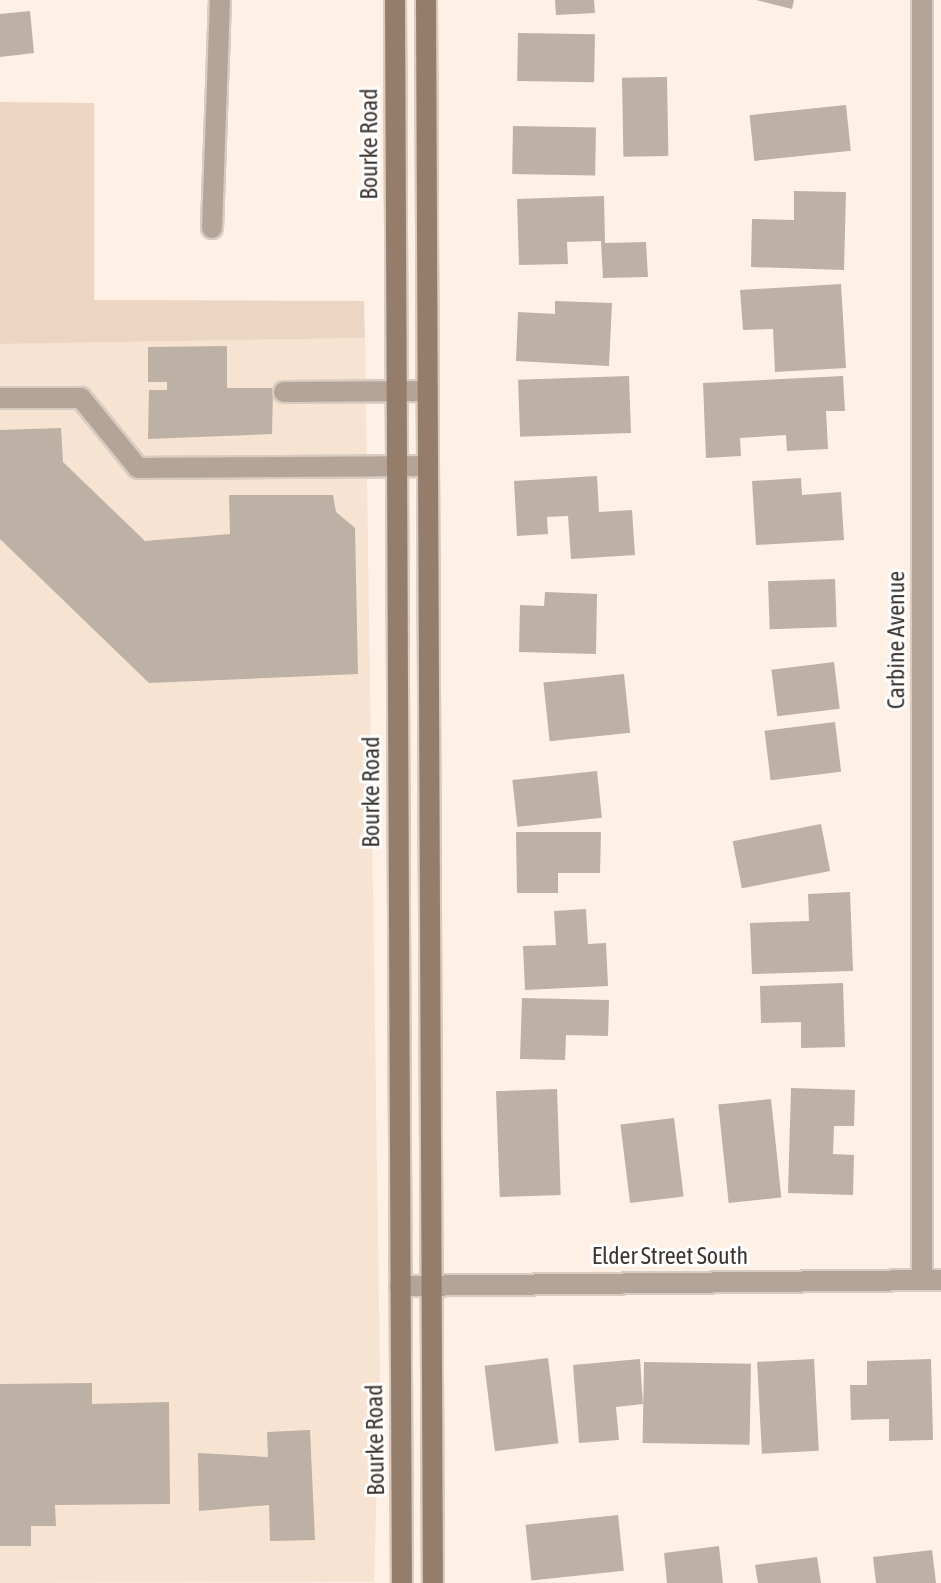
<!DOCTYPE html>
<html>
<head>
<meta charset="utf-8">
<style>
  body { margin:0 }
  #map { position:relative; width:941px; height:1583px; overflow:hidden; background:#fff0e5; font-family:"Asap Condensed",sans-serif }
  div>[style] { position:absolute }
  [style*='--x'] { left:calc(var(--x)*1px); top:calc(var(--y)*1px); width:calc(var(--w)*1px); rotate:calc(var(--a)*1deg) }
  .built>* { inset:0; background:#f7e3d2 }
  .green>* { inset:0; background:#ecd5c3 }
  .building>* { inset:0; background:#bdb0a5; transform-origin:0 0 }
  .roads { filter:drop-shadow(2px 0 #d8cbc1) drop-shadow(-2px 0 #d8cbc1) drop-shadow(0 2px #d8cbc1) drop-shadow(0 -2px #d8cbc1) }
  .service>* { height:20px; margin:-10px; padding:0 10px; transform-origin:10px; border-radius:10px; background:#b4a497 }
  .minor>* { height:20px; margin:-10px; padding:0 10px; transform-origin:10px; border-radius:10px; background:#b4a497 }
  .secondary>* { height:20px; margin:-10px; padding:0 10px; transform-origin:10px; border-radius:10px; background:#957d6b }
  span { translate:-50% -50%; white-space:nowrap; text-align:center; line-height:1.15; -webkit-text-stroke:6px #fff; paint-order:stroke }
  .street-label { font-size:24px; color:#3c3632 }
</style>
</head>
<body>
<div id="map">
  <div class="built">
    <div style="clip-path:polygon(365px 338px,380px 1371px,374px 1582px,0 1583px,0 344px)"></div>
  </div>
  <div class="green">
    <div style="clip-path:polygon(0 102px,94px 103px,94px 300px,364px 301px,365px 338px,0 344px)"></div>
  </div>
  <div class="building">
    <div style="clip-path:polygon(555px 0,594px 0,595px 13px,556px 15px)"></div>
    <div style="clip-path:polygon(756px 0,794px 0,792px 9px)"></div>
    <div style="clip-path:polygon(30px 11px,34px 53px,0 57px,0 14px)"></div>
    <div style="left:518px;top:33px;width:77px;height:48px;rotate:1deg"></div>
    <div style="left:667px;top:77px;width:79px;height:45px;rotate:89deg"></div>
    <div style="left:846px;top:105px;width:46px;height:97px;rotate:84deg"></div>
    <div style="left:513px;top:126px;width:83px;height:48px;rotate:1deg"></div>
    <div style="clip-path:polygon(794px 191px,846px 192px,844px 270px,751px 267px,752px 219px,794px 220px)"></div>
    <div style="clip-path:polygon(604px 196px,605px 243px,646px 242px,648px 277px,603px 278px,601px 241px,567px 242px,568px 264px,519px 265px,517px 199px)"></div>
    <div style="clip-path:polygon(841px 284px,846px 368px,775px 372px,773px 329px,743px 330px,740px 290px)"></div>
    <div style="clip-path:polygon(555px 301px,612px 303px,609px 366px,516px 361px,518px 312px,555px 314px)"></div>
    <div style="clip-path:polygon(227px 346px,227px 388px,273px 388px,272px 434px,148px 439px,149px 390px,167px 390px,167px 382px,148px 382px,148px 347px)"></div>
    <div style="left:629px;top:376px;width:57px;height:111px;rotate:88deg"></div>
    <div style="clip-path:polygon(843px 376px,845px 411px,826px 411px,828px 449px,787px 451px,786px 435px,740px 438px,741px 456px,706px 458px,703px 383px)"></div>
    <div style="clip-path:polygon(61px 428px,63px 462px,145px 541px,230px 534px,229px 495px,333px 495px,336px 512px,355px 528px,358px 674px,149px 683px,0 539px,0 430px)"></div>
    <div style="clip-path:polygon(597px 476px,599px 512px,632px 510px,635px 555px,571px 559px,568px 516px,547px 517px,548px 534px,517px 536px,514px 481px)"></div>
    <div style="clip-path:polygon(801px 478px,802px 495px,841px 492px,844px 540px,756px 545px,752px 481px)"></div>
    <div style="left:835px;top:579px;width:48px;height:67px;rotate:88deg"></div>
    <div style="clip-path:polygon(545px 592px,597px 594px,596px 654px,519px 652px,520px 605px,544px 606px)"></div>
    <div style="left:834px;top:662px;width:47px;height:63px;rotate:83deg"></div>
    <div style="left:624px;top:674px;width:59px;height:81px;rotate:84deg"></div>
    <div style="left:835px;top:722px;width:50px;height:71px;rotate:83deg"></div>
    <div style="left:597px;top:771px;width:47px;height:85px;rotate:84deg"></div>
    <div style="left:821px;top:824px;width:48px;height:90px;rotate:79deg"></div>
    <div style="clip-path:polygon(516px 832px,601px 832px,600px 873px,558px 873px,558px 893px,517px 893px)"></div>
    <div style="clip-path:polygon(850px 892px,853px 971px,752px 974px,750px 923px,809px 921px,808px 894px)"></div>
    <div style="clip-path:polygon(586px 909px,588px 944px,606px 943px,608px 986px,525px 990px,523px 946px,556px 945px,554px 911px)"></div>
    <div style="clip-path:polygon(843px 983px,845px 1047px,801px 1048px,801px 1022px,761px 1023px,760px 986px)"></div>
    <div style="clip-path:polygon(522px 998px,609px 1000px,608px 1036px,566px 1035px,565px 1060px,520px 1059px)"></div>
    <div style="clip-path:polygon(791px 1088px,855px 1090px,854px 1126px,834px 1126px,833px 1154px,854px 1155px,853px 1195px,788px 1193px)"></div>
    <div style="left:557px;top:1089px;width:106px;height:61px;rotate:88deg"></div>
    <div style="left:771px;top:1099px;width:99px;height:53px;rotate:84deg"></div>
    <div style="left:674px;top:1118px;width:79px;height:54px;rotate:83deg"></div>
    <div style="left:548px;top:1358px;width:86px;height:64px;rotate:83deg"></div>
    <div style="clip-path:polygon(640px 1359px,643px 1404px,616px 1407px,619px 1440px,579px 1443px,573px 1365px)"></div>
    <div style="left:814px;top:1359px;width:92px;height:57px;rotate:87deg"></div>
    <div style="clip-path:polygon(931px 1359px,933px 1440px,889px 1441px,889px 1419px,851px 1420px,850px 1385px,867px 1385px,867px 1361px)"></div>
    <div style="left:644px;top:1362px;width:107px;height:81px;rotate:1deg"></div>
    <div style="clip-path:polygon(92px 1383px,92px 1404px,169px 1402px,170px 1504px,55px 1505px,56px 1526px,31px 1526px,31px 1546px,0 1546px,0 1384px)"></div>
    <div style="clip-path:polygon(310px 1430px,315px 1540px,270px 1541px,269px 1505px,199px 1511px,198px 1453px,268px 1457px,267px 1432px)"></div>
    <div style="left:618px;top:1515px;width:56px;height:93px;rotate:84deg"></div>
    <div style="clip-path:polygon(719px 1546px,723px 1583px,667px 1583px,664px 1553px)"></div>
    <div style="clip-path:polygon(932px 1550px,936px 1583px,876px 1583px,873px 1557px)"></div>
    <div style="clip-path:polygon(817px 1557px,821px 1583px,758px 1583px,755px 1565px)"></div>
  </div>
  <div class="roads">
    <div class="service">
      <div style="--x:212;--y:228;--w:228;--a:-88"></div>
      <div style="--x:284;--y:392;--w:144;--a:-0.4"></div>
      <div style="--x:0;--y:398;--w:81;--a:0"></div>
      <div style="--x:81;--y:398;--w:90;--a:50.8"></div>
      <div style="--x:138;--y:468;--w:290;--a:-0.4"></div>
    </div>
    <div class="minor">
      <div style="--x:922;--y:1280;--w:1280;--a:-90"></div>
      <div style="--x:400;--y:1286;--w:541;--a:-0.64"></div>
    </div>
    <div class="secondary">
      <div style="--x:395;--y:0;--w:1583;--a:89.75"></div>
      <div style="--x:426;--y:0;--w:1583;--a:89.75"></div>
    </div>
  </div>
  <div class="street-label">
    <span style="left:369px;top:144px;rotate:-90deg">Bourke Road</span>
    <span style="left:896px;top:640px;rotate:-90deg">Carbine Avenue</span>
    <span style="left:371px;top:792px;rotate:-90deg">Bourke Road</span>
    <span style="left:670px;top:1256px">Elder Street South</span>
    <span style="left:375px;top:1440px;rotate:-91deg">Bourke Road</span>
  </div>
</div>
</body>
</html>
